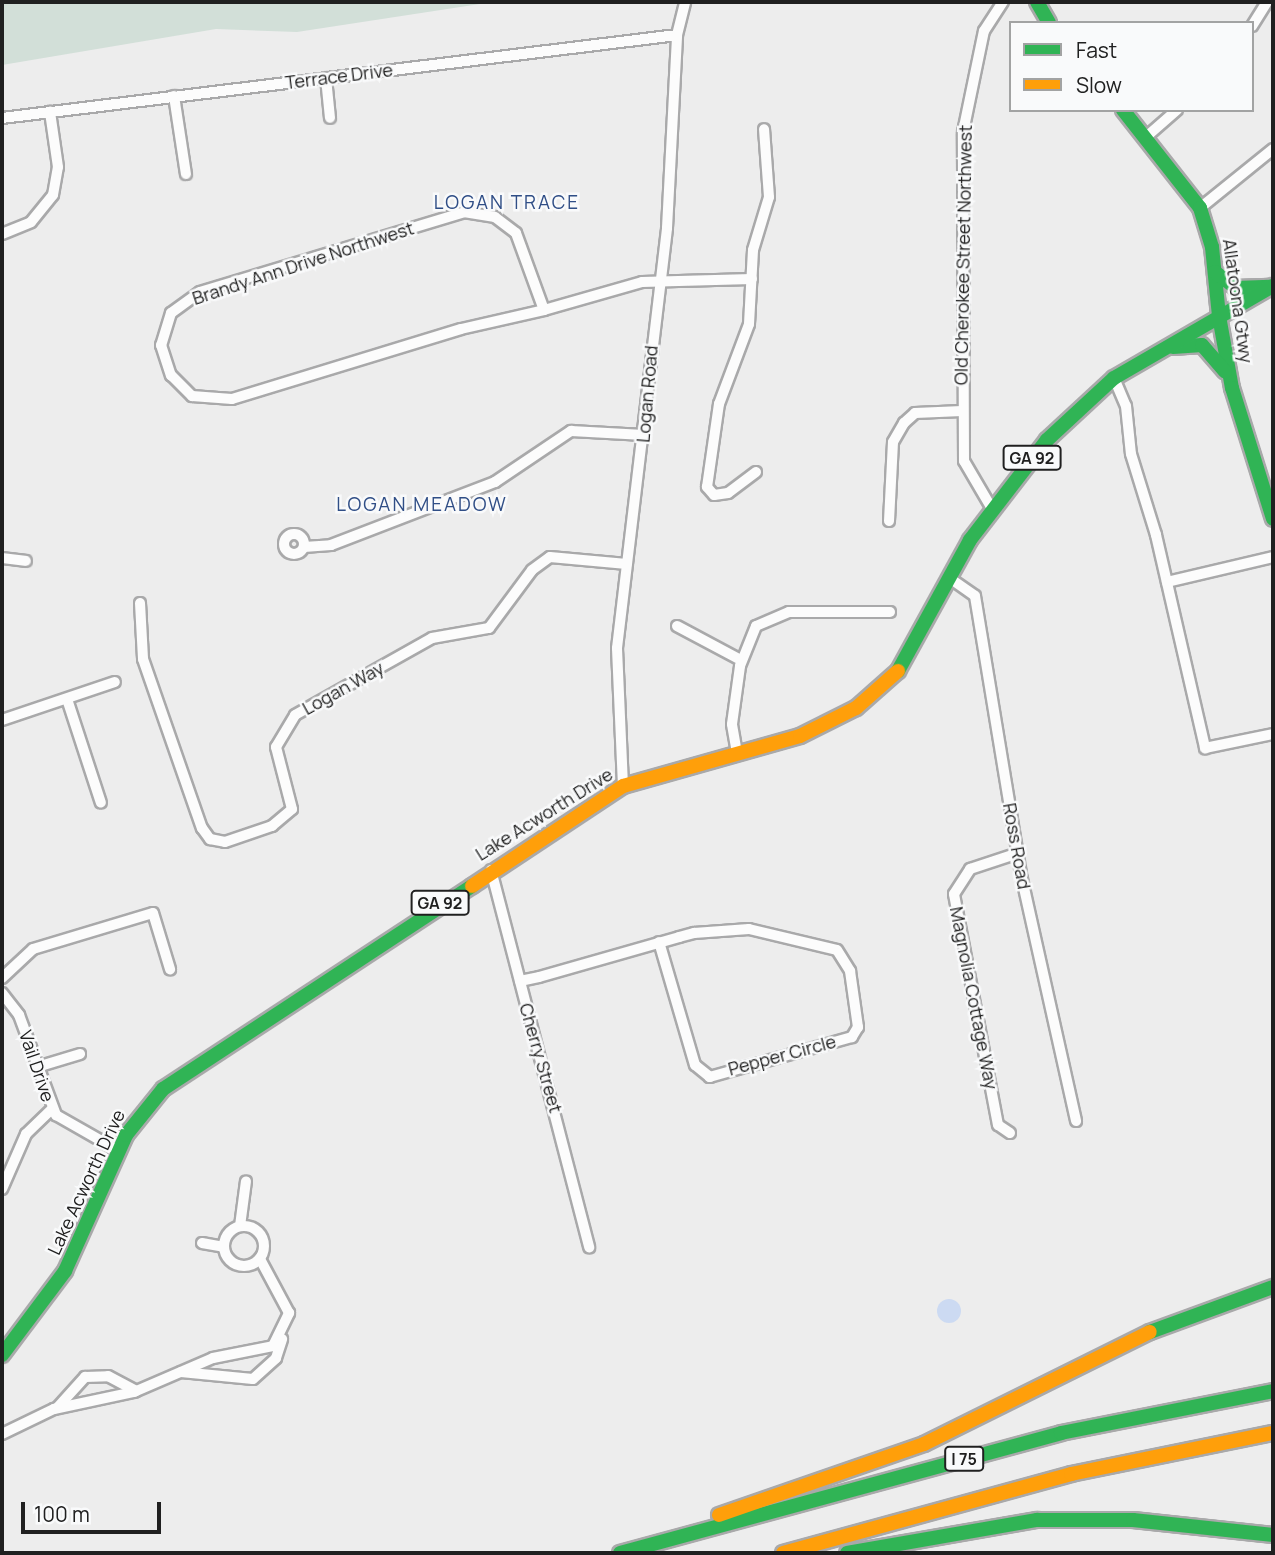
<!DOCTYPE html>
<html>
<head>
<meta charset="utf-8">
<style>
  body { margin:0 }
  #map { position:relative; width:1275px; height:1555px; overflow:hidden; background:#ededed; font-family:Manrope,sans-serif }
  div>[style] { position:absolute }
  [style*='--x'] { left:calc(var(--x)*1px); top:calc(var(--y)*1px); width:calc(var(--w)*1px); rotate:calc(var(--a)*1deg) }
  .green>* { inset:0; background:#d2dfd8 }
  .water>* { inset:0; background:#ccdaf2 }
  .round { border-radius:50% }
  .roads { filter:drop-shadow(2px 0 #a9a9aa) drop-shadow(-2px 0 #a9a9aa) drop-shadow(0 2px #a9a9aa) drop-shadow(0 -2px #a9a9aa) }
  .street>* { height:10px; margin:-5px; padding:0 5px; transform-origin:5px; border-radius:5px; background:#fcfcfc }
  .street>.ring { margin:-5px; padding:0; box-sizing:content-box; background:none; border:10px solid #fcfcfc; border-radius:50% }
  .fast>* { height:14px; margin:-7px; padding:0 7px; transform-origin:7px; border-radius:7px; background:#30b455 }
  .slow>* { height:14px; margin:-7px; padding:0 7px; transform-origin:7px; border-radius:7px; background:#ff9f0a }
  span { translate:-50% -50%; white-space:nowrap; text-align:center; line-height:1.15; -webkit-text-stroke:5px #f9fafb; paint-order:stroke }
  .shield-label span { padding:2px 5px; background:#f9fafb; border:2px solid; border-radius:5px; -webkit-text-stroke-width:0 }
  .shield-label { font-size:16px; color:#202020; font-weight:700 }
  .street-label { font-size:18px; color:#202020 }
  .neighbourhood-label { font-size:19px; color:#304e86; letter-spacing:2px }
  .frame { position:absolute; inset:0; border:4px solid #202020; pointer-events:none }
  .legend { position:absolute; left:1009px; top:21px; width:245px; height:91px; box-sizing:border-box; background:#f9fafb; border:2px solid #a2a3a3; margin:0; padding:9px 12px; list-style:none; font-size:21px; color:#202020 }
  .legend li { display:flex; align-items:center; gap:14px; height:35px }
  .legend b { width:35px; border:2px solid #a2a3a3 }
  .scale { position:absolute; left:21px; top:1502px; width:140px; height:32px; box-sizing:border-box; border:4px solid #202020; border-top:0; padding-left:9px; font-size:21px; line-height:24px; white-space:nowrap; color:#202020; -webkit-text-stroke:5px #f9fafb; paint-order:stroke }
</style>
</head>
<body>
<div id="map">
  <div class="green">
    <div style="clip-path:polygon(2px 2px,493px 2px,297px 32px,216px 29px,2px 65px)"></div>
  </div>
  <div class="water">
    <div class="round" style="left:937px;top:1299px;width:24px;height:24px"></div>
  </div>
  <div class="roads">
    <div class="street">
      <div style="--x:1252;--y:26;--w:28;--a:-58"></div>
      <div style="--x:326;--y:78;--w:40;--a:84.3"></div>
      <div style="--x:174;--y:96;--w:79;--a:81.3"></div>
      <div style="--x:2;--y:118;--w:680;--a:-7.01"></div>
      <div style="--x:1146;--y:137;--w:41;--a:-41.1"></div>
      <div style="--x:1200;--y:208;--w:94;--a:-38.9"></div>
      <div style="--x:2;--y:234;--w:31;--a:-22"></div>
      <div style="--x:31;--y:222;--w:35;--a:-51"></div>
      <div style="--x:53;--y:195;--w:28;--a:-80"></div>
      <div style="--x:58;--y:167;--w:56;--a:-98.3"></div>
      <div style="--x:544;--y:310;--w:82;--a:-110"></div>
      <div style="--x:516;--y:233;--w:26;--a:-143"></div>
      <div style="--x:495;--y:217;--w:30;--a:-171"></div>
      <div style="--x:465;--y:212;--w:277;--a:163.2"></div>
      <div style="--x:200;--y:292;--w:36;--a:144"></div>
      <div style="--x:171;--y:313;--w:34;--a:107"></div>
      <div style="--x:161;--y:345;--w:32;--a:72"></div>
      <div style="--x:171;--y:375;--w:30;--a:45"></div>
      <div style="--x:192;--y:396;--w:40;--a:4.3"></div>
      <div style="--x:232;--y:399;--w:239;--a:-17"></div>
      <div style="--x:461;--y:329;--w:85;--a:-12.9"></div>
      <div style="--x:544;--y:310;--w:102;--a:-15.9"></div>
      <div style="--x:642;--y:282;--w:110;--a:-1.6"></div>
      <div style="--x:1114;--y:378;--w:30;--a:67"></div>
      <div style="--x:1126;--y:406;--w:48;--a:84.1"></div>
      <div style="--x:1131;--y:454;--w:85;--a:72.8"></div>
      <div style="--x:1156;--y:535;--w:219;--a:77"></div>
      <div style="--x:1205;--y:748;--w:69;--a:-11.6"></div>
      <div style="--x:756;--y:472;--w:35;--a:143"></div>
      <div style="--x:728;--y:493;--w:14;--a:172"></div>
      <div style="--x:714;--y:495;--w:11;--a:-131"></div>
      <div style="--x:707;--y:487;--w:84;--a:-81.8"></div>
      <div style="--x:719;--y:404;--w:85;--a:-69.4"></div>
      <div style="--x:749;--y:324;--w:74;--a:-86.9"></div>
      <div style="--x:753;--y:250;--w:55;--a:-73.2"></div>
      <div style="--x:769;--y:197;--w:68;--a:-94.2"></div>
      <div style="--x:991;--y:507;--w:53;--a:-120.4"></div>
      <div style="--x:964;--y:461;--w:329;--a:-90.2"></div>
      <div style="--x:963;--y:132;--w:103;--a:-78.3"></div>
      <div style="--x:984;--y:31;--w:35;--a:-57"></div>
      <div style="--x:889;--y:521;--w:79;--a:-87.1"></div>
      <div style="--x:893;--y:442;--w:22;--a:-60"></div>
      <div style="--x:904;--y:423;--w:15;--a:-42"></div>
      <div style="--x:915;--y:413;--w:47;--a:-2.4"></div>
      <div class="ring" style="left:284px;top:534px;width:10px;height:10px"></div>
      <div style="--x:304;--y:547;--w:27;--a:-4"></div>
      <div style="--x:331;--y:545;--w:176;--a:-21"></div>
      <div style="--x:495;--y:482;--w:92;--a:-33.9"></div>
      <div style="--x:571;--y:431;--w:73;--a:3.1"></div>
      <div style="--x:2;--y:558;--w:24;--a:7"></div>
      <div style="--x:951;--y:579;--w:29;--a:35"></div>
      <div style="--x:975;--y:596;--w:287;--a:80.6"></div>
      <div style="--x:1022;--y:879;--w:248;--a:77.4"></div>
      <div style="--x:1167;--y:582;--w:109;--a:-13.3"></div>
      <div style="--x:140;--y:603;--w:56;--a:86.9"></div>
      <div style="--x:143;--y:659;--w:179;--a:70.8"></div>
      <div style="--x:202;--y:828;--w:14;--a:54"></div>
      <div style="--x:210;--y:839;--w:15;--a:11"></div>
      <div style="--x:225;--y:842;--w:50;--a:-18.8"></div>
      <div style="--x:272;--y:826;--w:26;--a:-40"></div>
      <div style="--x:292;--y:809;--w:64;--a:-104.5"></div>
      <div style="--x:276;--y:747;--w:37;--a:-59"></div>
      <div style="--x:295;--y:715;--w:157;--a:-29.3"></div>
      <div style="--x:432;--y:638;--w:58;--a:-10"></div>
      <div style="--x:489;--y:628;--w:72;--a:-53.4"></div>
      <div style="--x:532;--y:570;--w:22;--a:-36"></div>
      <div style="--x:550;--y:557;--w:77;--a:5.2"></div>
      <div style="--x:677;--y:626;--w:72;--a:28"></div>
      <div style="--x:67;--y:699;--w:109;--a:71.9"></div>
      <div style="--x:2;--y:720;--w:119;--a:-18.6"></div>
      <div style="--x:737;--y:753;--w:29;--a:-100"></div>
      <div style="--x:732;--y:724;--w:59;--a:-82.1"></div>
      <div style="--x:740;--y:666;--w:43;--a:-68.2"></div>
      <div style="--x:756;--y:626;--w:36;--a:-23"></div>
      <div style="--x:789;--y:612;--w:101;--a:0"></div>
      <div style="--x:623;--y:786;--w:138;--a:-92.5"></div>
      <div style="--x:617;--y:648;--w:423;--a:-83.2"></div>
      <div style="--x:667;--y:228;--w:193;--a:-87"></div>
      <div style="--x:677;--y:35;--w:34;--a:-76"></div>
      <div style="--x:491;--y:870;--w:390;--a:75.4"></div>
      <div style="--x:2;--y:978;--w:42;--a:-43.1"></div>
      <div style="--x:33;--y:949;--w:125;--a:-16.7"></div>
      <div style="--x:153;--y:913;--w:59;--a:73.1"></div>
      <div style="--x:520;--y:981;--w:19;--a:-12"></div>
      <div style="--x:539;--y:977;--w:146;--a:-15.9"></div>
      <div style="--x:679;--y:937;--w:16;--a:-15"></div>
      <div style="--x:694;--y:933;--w:55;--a:-4.2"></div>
      <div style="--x:749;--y:929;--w:90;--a:13.4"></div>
      <div style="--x:837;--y:950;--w:25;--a:58"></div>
      <div style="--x:850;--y:971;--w:57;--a:81.9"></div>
      <div style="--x:858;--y:1027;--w:12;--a:121"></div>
      <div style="--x:852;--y:1037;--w:148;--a:164.3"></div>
      <div style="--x:710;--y:1077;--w:19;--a:-141"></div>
      <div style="--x:695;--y:1065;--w:128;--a:-106.3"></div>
      <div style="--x:2;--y:993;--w:28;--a:52"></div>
      <div style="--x:19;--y:1015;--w:107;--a:69.7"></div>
      <div style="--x:56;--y:1115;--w:73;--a:29.7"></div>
      <div style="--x:37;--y:1067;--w:45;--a:-16.8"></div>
      <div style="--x:1010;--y:1133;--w:14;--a:-146"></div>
      <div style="--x:998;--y:1125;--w:235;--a:-100.8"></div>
      <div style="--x:954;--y:894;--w:30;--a:-57"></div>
      <div style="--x:970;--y:869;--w:51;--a:-18.4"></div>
      <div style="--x:2;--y:1189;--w:60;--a:-66.4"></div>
      <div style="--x:26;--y:1134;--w:36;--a:-44"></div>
      <div class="ring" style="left:224px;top:1226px;width:30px;height:30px"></div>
      <div style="--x:240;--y:1226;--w:45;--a:-82.4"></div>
      <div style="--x:202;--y:1243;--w:22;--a:10"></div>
      <div style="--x:181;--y:1372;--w:72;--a:5.6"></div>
      <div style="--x:253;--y:1379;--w:31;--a:-42"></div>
      <div style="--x:276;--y:1358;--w:20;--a:-72"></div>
      <div style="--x:57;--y:1408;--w:42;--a:-47.9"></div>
      <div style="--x:85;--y:1377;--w:23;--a:-2"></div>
      <div style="--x:108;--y:1376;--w:32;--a:28"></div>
      <div style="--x:2;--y:1434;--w:58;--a:-25.7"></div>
      <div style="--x:54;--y:1409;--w:82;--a:-12"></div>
      <div style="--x:134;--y:1392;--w:86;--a:-23.3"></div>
      <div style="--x:213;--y:1358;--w:61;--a:-11.3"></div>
      <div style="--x:273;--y:1346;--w:37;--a:-64"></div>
      <div style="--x:289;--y:1313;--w:61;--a:-118.2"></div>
    </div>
    <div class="fast">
      <div style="--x:1037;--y:2;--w:24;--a:60"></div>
      <div style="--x:1123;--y:110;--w:125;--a:51.8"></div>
      <div style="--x:1200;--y:208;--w:41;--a:72.9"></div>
      <div style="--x:1212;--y:247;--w:69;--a:84.2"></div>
      <div style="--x:1215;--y:272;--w:26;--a:37"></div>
      <div style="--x:1236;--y:288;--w:34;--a:-2"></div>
      <div style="--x:1219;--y:316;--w:73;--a:79.8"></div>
      <div style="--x:1232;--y:388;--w:137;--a:72.6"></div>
      <div style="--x:1173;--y:347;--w:29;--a:-4"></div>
      <div style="--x:1202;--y:345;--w:35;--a:49"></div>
      <div style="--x:898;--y:671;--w:149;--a:-61.2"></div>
      <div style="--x:970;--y:540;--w:126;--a:-52.4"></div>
      <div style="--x:1047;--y:440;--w:91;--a:-42.8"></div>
      <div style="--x:1114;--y:378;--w:184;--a:-30.1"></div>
      <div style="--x:1150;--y:1332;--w:131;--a:-20.1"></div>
      <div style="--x:2;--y:1355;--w:105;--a:-53.1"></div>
      <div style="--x:65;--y:1271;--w:149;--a:-65.8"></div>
      <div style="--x:126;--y:1135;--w:59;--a:-51.2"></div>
      <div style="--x:163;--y:1089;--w:370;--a:-33.3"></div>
      <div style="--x:620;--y:1553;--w:457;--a:-15.2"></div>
      <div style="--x:1061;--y:1433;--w:216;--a:-11.2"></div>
      <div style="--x:847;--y:1553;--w:193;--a:-9.9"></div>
      <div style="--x:1037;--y:1520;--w:96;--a:0"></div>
      <div style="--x:1133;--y:1520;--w:141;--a:6.1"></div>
    </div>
    <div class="slow">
      <div style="--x:472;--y:886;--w:181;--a:-33.5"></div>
      <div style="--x:623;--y:786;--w:184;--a:-15.8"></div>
      <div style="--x:800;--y:736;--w:63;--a:-26.6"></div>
      <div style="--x:856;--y:708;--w:56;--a:-41.4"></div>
      <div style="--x:719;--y:1515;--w:217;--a:-19.1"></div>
      <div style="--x:924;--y:1444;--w:252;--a:-26.4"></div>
      <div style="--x:783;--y:1553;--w:299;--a:-15.3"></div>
      <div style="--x:1071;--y:1474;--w:206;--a:-11.5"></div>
    </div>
  </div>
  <div class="shield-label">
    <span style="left:1032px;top:458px">GA 92</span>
    <span style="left:440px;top:903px">GA 92</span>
    <span style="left:964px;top:1459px">I 75</span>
  </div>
  <div class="street-label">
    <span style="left:339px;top:76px;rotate:-7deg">Terrace Drive</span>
    <span style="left:963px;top:255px;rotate:-89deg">Old Cherokee Street Northwest</span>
    <span style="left:303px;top:263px;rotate:-18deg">Brandy Ann Drive Northwest</span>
    <span style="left:1238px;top:301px;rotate:82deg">Allatoona Gtwy</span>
    <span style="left:647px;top:394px;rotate:-85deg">Logan Road</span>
    <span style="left:343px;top:688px;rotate:-29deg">Logan Way</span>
    <span style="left:544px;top:814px;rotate:-32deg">Lake Acworth Drive</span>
    <span style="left:1017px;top:846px;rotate:80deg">Ross Road</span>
    <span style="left:974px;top:998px;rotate:79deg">Magnolia Cottage Way</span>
    <span style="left:782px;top:1055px;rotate:-15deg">Pepper Circle</span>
    <span style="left:541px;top:1058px;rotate:74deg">Cherry Street</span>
    <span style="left:37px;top:1066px;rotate:71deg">Vail Drive</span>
    <span style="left:86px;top:1182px;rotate:-65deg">Lake Acworth Drive</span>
  </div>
  <div class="neighbourhood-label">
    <span style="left:507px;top:203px">LOGAN TRACE</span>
    <span style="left:422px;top:505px">LOGAN MEADOW</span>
  </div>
  <div class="frame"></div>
  <ul class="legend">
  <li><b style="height:9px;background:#30b455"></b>Fast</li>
  <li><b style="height:9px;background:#ff9f0a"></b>Slow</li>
  </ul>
  <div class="scale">100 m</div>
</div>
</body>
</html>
